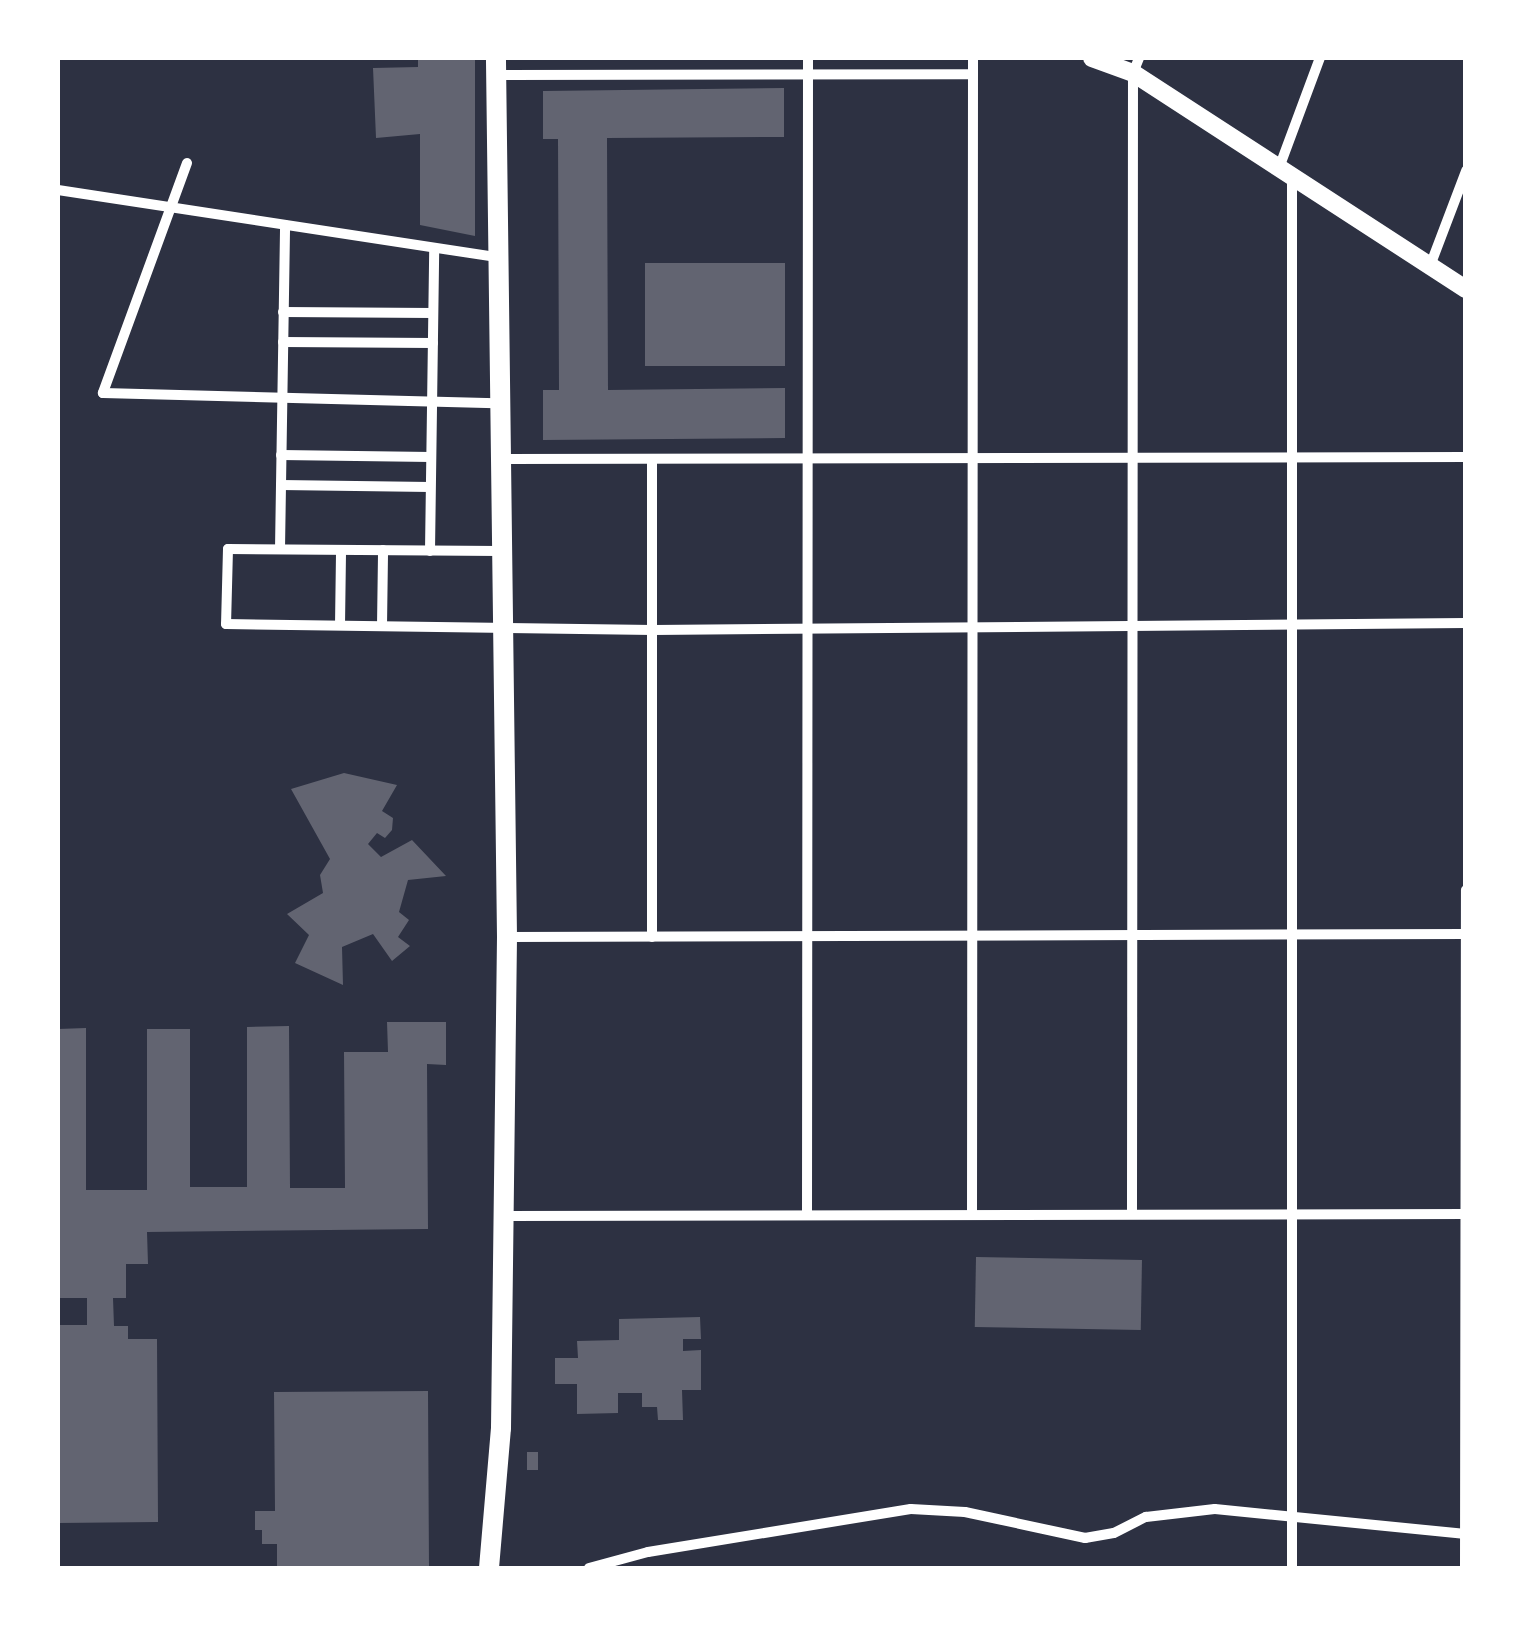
<!DOCTYPE html>
<html>
<head>
<meta charset="utf-8">
<style>
  body { margin:0 }
  #map { position:relative; width:1523px; height:1626px; overflow:hidden; background:#2d3142; font-family:Ubuntu,sans-serif }
  div>[style] { position:absolute }
  [style*='--x'] { left:calc(var(--x)*1px); top:calc(var(--y)*1px); width:calc(var(--w)*1px); rotate:calc(var(--a)*1deg) }
  .building>* { inset:0; background:#626471; transform-origin:0 0 }
  .minor>* { height:10px; margin:-5px; padding:0 5px; transform-origin:5px; border-radius:5px; background:#fff }
  .tertiary>* { height:18px; margin:-9px; padding:0 9px; transform-origin:9px; border-radius:9px; background:#fff }
  .secondary>* { height:20px; margin:-10px; padding:0 10px; transform-origin:10px; border-radius:10px; background:#fff }
  span { translate:-50% -50%; white-space:nowrap; text-align:center; line-height:1.15; -webkit-text-stroke:8px #fff; paint-order:stroke }
  .frame { position:absolute; inset:0; border:60px solid #fff; pointer-events:none }
</style>
</head>
<body>
<div id="map">
  <div class="building">
    <div style="clip-path:polygon(418px 58px,475px 58px,475px 236px,420px 225px,420px 134px,376px 138px,373px 68px,418px 67px)"></div>
    <div style="clip-path:polygon(784px 88px,784px 137px,607px 138px,608px 390px,785px 388px,785px 438px,543px 440px,543px 390px,559px 390px,558px 139px,543px 139px,543px 91px)"></div>
    <div style="left:785px;top:263px;width:103px;height:140px;rotate:90deg"></div>
    <div style="clip-path:polygon(344px 773px,397px 785px,382px 811px,393px 818px,392px 830px,385px 838px,377px 833px,368px 844px,381px 857px,412px 840px,446px 876px,408px 880px,399px 912px,409px 920px,398px 937px,410px 946px,392px 961px,373px 934px,342px 947px,343px 985px,295px 963px,309px 935px,287px 914px,323px 893px,320px 875px,330px 859px,291px 789px)"></div>
    <div style="clip-path:polygon(387px 1022px,446px 1022px,446px 1065px,427px 1064px,428px 1229px,147px 1232px,148px 1264px,126px 1264px,126px 1298px,113px 1298px,114px 1326px,128px 1326px,128px 1339px,157px 1339px,158px 1522px,58px 1523px,58px 1325px,87px 1325px,87px 1298px,58px 1298px,58px 1029px,86px 1028px,86px 1190px,147px 1190px,147px 1029px,190px 1029px,190px 1187px,247px 1187px,247px 1027px,289px 1026px,290px 1188px,345px 1188px,344px 1052px,388px 1052px)"></div>
    <div style="left:976px;top:1257px;width:166px;height:70px;rotate:1deg"></div>
    <div style="clip-path:polygon(700px 1317px,701px 1339px,683px 1339px,683px 1351px,701px 1350px,701px 1390px,682px 1390px,683px 1420px,658px 1420px,657px 1407px,642px 1407px,642px 1393px,618px 1393px,618px 1413px,577px 1414px,577px 1384px,555px 1384px,555px 1358px,578px 1358px,577px 1341px,619px 1340px,619px 1319px)"></div>
    <div style="clip-path:polygon(428px 1391px,429px 1568px,277px 1568px,277px 1544px,262px 1544px,262px 1530px,255px 1530px,255px 1511px,275px 1511px,274px 1392px)"></div>
    <div style="left:538px;top:1452px;width:18px;height:11px;rotate:90deg"></div>
  </div>
  <div class="minor">
    <div style="--x:496;--y:75;--w:477;--a:-0.1"></div>
    <div style="--x:187;--y:163;--w:245;--a:110.1"></div>
    <div style="--x:103;--y:393;--w:393;--a:1.5"></div>
    <div style="--x:1279;--y:168;--w:117;--a:-69.6"></div>
    <div style="--x:1292;--y:176;--w:1392;--a:90"></div>
    <div style="--x:58;--y:190;--w:444;--a:8.7"></div>
    <div style="--x:1430;--y:266;--w:102;--a:-69.2"></div>
    <div style="--x:283;--y:312;--w:150;--a:0.4"></div>
    <div style="--x:283;--y:342;--w:150;--a:0.4"></div>
    <div style="--x:281;--y:455;--w:150;--a:0.8"></div>
    <div style="--x:502;--y:459;--w:964;--a:-0.12"></div>
    <div style="--x:281;--y:485;--w:149;--a:0.8"></div>
    <div style="--x:280;--y:549;--w:324;--a:-89.1"></div>
    <div style="--x:430;--y:551;--w:303;--a:-89.2"></div>
    <div style="--x:500;--y:551;--w:272;--a:-179.6"></div>
    <div style="--x:228;--y:549;--w:75;--a:91.5"></div>
    <div style="--x:226;--y:624;--w:427;--a:0.8"></div>
    <div style="--x:653;--y:630;--w:813;--a:-0.49"></div>
    <div style="--x:340;--y:625;--w:75;--a:-89.2"></div>
    <div style="--x:382;--y:626;--w:76;--a:-89.2"></div>
    <div style="--x:507;--y:937;--w:959;--a:-0.18"></div>
    <div style="--x:652;--y:937;--w:478;--a:-90"></div>
    <div style="--x:1132;--y:1214;--w:1141;--a:-89.95"></div>
    <div style="--x:1133;--y:73;--w:16;--a:-68"></div>
    <div style="--x:807;--y:1215;--w:1157;--a:-89.95"></div>
    <div style="--x:972;--y:1215;--w:1157;--a:-89.95"></div>
    <div style="--x:503;--y:1216;--w:963;--a:-0.12"></div>
    <div style="--x:589;--y:1568;--w:61;--a:-15.2"></div>
    <div style="--x:648;--y:1552;--w:266;--a:-9.3"></div>
    <div style="--x:911;--y:1509;--w:54;--a:3.2"></div>
    <div style="--x:965;--y:1512;--w:123;--a:12.2"></div>
    <div style="--x:1085;--y:1538;--w:29;--a:-10"></div>
    <div style="--x:1114;--y:1533;--w:36;--a:-27"></div>
    <div style="--x:1146;--y:1517;--w:69;--a:-6.6"></div>
    <div style="--x:1215;--y:1509;--w:252;--a:5.7"></div>
    <div style="--x:1465;--y:1568;--w:678;--a:-89.92"></div>
  </div>
  <div class="tertiary">
    <div style="--x:1092;--y:58;--w:44;--a:20.1"></div>
    <div style="--x:1133;--y:73;--w:397;--a:33"></div>
  </div>
  <div class="secondary">
    <div style="--x:489;--y:1568;--w:141;--a:-85.1"></div>
    <div style="--x:501;--y:1428;--w:491;--a:-89.3"></div>
    <div style="--x:507;--y:937;--w:879;--a:-90.72"></div>
  </div>
  <div class="frame"></div>
</div>
</body>
</html>
